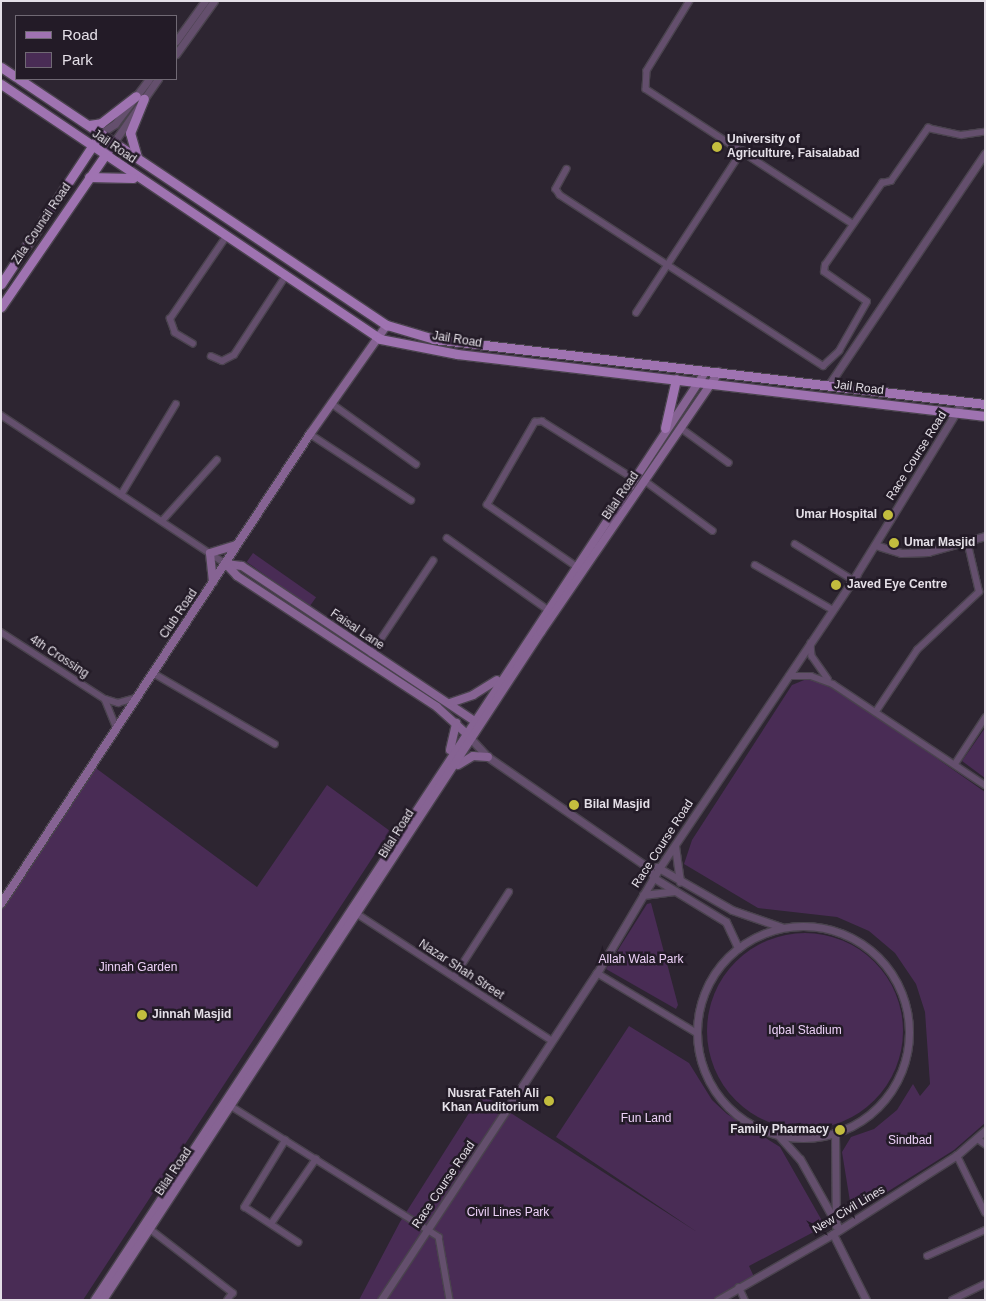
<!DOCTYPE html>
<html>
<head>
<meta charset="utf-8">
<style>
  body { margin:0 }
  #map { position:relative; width:986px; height:1301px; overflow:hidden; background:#2d2531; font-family:Helvetica,sans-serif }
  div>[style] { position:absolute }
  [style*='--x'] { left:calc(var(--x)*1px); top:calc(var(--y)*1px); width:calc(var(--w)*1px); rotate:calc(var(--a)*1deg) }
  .green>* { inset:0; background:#492c55; transform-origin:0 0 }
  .round { border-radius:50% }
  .roads { filter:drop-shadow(1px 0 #4a434e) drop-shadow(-1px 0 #4a434e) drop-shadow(0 1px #4a434e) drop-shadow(0 -1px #4a434e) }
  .minor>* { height:5.5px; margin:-2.75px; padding:0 2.75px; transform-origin:2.75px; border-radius:2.75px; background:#644f6d }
  .tertiary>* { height:7px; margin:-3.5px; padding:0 3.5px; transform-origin:3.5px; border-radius:3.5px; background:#644f6d }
  .tertiary>.ring { margin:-3.5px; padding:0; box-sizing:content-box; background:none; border:7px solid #644f6d; border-radius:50% }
  .secondary>* { height:8px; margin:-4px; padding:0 4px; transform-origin:4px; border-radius:4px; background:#866393 }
  .primary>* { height:9px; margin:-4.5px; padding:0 4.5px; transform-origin:4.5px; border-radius:4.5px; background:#9f73b1 }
  .dots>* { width:14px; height:14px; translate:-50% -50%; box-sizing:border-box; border:2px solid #231b27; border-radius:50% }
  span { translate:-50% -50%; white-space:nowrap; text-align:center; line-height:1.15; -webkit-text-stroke:5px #231b27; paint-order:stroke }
  .poi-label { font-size:12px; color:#e4dfe7; font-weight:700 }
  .left { translate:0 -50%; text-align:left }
  .right { translate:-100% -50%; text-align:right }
  .street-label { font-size:12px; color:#e4dfe7 }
  .park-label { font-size:12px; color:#edd1f8 }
  .frame { position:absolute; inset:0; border:2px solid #e4dfe7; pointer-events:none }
  .legend { position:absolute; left:15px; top:15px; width:162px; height:65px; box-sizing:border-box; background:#231b27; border:1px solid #706974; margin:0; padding:6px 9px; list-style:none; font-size:15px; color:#e4dfe7 }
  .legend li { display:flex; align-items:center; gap:10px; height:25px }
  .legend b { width:25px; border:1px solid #706974 }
</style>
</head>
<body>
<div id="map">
  <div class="green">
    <div style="left:253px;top:553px;width:77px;height:11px;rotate:35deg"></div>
    <div style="clip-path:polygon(809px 678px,826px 681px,985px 792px,985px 1123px,954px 1150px,852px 1214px,842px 1152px,851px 1137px,874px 1129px,897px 1110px,913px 1084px,920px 1096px,930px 1084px,925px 1012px,916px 984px,895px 953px,869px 931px,837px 917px,758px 908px,684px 864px,692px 840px,792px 685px)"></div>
    <div style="clip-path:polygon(985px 728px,985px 778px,962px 761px)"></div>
    <div style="clip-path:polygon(93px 766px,257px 887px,327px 785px,390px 831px,83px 1300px,1px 1300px,1px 907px)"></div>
    <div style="clip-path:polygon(651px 903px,678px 1005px,676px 1009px,606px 969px,647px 904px)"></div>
    <div class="round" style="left:707px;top:933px;width:196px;height:196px"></div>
    <div style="clip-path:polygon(629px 1026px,689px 1063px,712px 1100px,727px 1114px,780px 1147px,825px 1226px,749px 1266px,755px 1279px,721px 1300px,359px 1300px,400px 1222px,481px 1094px,697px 1232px,556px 1137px)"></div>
  </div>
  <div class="roads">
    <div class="minor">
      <div style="--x:690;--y:1;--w:82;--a:121.6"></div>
      <div style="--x:647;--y:71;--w:18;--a:93"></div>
      <div style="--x:646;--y:89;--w:247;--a:33.1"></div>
      <div style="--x:567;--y:169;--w:23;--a:119"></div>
      <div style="--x:556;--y:189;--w:7;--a:56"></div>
      <div style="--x:560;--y:195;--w:314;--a:33"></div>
      <div style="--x:823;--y:366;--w:22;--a:-43"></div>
      <div style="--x:839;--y:351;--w:56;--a:-60.3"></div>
      <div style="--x:867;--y:302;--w:52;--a:-145.1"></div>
      <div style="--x:824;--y:272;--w:7;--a:-82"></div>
      <div style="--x:825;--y:265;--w:100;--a:-55.2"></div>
      <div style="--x:882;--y:183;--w:9;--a:-13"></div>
      <div style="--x:891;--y:181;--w:65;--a:-55.1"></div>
      <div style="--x:928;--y:128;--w:34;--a:12"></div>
      <div style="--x:961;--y:135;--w:22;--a:-8"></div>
      <div style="--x:636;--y:313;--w:194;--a:-56.8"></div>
      <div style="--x:193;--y:344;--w:21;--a:-149"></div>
      <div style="--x:175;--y:333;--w:15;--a:-110"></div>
      <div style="--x:170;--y:319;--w:99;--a:-55.7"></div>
      <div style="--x:211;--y:356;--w:12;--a:24"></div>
      <div style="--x:222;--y:361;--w:13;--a:-27"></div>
      <div style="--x:234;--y:355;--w:93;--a:-56.8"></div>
      <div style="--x:331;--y:403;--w:105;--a:35.7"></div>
      <div style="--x:1;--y:415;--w:270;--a:33.5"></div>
      <div style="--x:681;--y:428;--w:59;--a:36.1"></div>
      <div style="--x:310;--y:434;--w:121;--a:33.2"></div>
      <div style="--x:645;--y:481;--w:84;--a:36.3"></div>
      <div style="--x:121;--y:495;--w:106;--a:-58.9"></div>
      <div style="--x:162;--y:521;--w:82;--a:-48"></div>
      <div style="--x:447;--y:538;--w:123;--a:35.4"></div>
      <div style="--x:795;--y:544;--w:68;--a:31.8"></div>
      <div style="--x:755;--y:565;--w:90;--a:30"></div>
      <div style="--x:575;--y:566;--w:107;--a:-145.3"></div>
      <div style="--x:487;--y:505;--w:96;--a:-60"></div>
      <div style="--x:535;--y:422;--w:7;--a:-8"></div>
      <div style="--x:542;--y:421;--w:107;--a:32.1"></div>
      <div style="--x:1;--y:632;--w:124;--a:32.8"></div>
      <div style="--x:105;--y:699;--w:14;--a:17"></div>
      <div style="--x:118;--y:703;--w:18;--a:-16"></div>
      <div style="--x:811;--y:643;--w:13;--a:86"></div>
      <div style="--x:812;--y:656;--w:28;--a:55"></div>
      <div style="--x:371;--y:654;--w:112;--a:-56.3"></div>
      <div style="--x:153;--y:673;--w:141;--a:30.2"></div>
      <div style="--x:789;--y:676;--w:22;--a:0"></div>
      <div style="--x:811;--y:676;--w:23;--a:20"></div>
      <div style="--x:833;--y:684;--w:182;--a:33.6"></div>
      <div style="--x:105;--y:699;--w:32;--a:68"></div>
      <div style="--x:877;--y:710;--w:72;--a:-56.3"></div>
      <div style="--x:917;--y:650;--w:85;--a:-43.1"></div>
      <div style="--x:979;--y:592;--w:52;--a:-103.2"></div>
      <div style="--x:955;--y:764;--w:55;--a:-56.9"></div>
      <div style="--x:359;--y:915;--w:230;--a:33.1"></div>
      <div style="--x:597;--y:973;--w:117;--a:31"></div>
      <div style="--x:454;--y:977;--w:101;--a:-57.1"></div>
      <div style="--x:231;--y:1106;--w:246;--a:32.2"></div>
      <div style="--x:439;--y:1237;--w:64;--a:80.1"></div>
      <div style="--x:978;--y:1139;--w:9;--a:36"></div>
      <div style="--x:286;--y:1140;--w:79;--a:121.5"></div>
      <div style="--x:245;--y:1207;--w:64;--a:33.4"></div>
      <div style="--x:957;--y:1155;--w:64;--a:63.8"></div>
      <div style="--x:271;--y:1224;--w:79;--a:-55.3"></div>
      <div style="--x:150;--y:1229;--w:105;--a:37.6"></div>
      <div style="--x:233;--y:1293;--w:9;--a:126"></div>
      <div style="--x:927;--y:1256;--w:64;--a:-24.1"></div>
      <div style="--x:739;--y:1287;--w:14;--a:65"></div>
      <div style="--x:952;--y:1300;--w:37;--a:-26"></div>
    </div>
    <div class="tertiary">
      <div style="--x:176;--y:41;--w:49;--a:-54.1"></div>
      <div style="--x:176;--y:54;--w:65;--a:-54.4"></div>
      <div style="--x:101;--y:133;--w:17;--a:-33"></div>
      <div style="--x:115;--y:124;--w:56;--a:-52.9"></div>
      <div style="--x:114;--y:142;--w:77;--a:-55.1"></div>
      <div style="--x:830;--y:383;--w:277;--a:-56"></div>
      <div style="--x:875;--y:545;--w:27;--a:17"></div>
      <div style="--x:901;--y:553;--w:27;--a:-2"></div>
      <div style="--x:928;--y:552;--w:59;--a:-15.7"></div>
      <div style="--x:472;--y:740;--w:23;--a:47"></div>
      <div style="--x:488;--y:757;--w:196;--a:34.6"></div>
      <div style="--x:649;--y:868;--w:11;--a:63"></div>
      <div style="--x:654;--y:878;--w:84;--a:31.4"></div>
      <div style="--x:726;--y:922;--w:29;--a:65"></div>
      <div style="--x:675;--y:846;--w:36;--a:82"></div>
      <div style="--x:657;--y:867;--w:86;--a:29.8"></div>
      <div style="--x:732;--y:910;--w:52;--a:19.1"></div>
      <div style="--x:643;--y:895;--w:32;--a:-7"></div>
      <div class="ring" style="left:697px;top:926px;width:205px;height:205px"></div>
      <div style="--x:835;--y:1133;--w:93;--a:89.4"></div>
      <div style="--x:779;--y:1136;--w:31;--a:48"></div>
      <div style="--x:800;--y:1159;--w:76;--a:60.7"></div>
      <div style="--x:833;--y:1234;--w:74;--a:63.4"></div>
      <div style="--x:381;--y:1300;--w:392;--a:-56.6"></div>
      <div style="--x:597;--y:973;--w:123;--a:-59.3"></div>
      <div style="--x:660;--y:867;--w:352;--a:-56.1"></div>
      <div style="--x:856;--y:575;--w:204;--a:-58.4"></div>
      <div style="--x:718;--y:1300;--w:133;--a:-29.9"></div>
      <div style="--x:833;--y:1234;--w:147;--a:-32.5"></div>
      <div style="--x:957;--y:1155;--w:37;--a:-41"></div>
    </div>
    <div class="secondary">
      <div style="--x:226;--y:564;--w:16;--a:7"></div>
      <div style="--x:242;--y:566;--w:283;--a:33.7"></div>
      <div style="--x:226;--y:564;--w:16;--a:47"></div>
      <div style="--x:237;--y:576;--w:239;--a:33.2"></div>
      <div style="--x:437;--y:707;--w:43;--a:42.2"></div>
      <div style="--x:213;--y:582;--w:29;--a:-96"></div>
      <div style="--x:210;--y:553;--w:28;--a:-17"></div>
      <div style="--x:450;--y:703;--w:24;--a:-19"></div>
      <div style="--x:473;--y:695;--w:28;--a:-32"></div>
      <div style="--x:450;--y:750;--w:28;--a:-77"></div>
      <div style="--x:458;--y:765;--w:17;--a:-31"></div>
      <div style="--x:473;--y:756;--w:15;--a:4"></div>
      <div style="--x:1;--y:904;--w:562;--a:-56.68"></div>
      <div style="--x:310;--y:434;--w:133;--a:-54.8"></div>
      <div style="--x:95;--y:1300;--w:1112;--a:-56.67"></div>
      <div style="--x:103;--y:1300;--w:799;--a:-56.75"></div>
      <div style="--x:541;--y:632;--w:315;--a:-55.6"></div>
    </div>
    <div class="primary">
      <div style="--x:1;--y:67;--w:18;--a:34"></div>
      <div style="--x:19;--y:79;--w:443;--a:33.8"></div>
      <div style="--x:387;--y:325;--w:49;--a:16.6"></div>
      <div style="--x:434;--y:339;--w:555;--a:6.73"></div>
      <div style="--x:1;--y:84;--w:457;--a:33.9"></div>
      <div style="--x:380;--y:339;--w:78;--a:11"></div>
      <div style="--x:457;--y:354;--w:532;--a:6.7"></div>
      <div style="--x:89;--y:125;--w:12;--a:-9"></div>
      <div style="--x:101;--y:123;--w:44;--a:-37.6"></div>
      <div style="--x:137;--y:157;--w:25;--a:-106"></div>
      <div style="--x:130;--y:133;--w:37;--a:-68"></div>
      <div style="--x:89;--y:177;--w:44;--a:1.3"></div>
      <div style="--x:1;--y:284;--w:181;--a:-56.5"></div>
      <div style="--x:1;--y:307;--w:200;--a:-55.6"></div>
      <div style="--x:665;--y:428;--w:50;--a:-77.3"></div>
    </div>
  </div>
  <div class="dots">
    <div style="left:717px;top:147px;background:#c3bd3e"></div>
    <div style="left:888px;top:515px;background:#c3bd3e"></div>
    <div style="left:894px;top:543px;background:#c3bd3e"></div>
    <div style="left:836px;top:585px;background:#c3bd3e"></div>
    <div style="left:574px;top:805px;background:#c3bd3e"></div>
    <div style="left:142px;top:1015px;background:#c3bd3e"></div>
    <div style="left:549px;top:1101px;background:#c3bd3e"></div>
    <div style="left:840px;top:1130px;background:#c3bd3e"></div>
  </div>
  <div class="poi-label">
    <span class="left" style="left:727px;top:147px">University of<br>Agriculture, Faisalabad</span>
    <span class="right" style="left:877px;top:515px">Umar Hospital</span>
    <span class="left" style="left:904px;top:543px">Umar Masjid</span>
    <span class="left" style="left:847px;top:585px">Javed Eye Centre</span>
    <span class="left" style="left:584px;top:805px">Bilal Masjid</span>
    <span class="left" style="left:152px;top:1015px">Jinnah Masjid</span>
    <span class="right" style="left:539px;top:1101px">Nusrat Fateh Ali<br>Khan Auditorium</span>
    <span class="right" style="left:829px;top:1130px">Family Pharmacy</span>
  </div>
  <div class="street-label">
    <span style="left:114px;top:147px;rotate:34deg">Jail Road</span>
    <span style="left:42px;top:224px;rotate:-56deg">Zila Council Road</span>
    <span style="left:457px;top:340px;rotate:9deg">Jail Road</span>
    <span style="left:859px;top:388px;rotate:7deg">Jail Road</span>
    <span style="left:917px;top:456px;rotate:-58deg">Race Course Road</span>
    <span style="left:621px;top:496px;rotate:-56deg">Bilal Road</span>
    <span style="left:179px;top:614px;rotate:-56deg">Club Road</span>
    <span style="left:357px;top:630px;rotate:34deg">Faisal Lane</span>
    <span style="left:59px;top:657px;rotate:33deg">4th Crossing</span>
    <span style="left:397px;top:834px;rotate:-58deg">Bilal Road</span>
    <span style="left:663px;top:844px;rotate:-57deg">Race Course Road</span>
    <span style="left:461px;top:970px;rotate:33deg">Nazar Shah Street</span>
    <span style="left:174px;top:1172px;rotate:-56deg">Bilal Road</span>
    <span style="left:444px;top:1185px;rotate:-56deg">Race Course Road</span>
    <span style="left:849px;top:1210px;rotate:-31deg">New Civil Lines</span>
  </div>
  <div class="park-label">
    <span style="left:641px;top:960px">Allah Wala Park</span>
    <span style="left:138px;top:968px">Jinnah Garden</span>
    <span style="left:805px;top:1031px">Iqbal Stadium</span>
    <span style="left:646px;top:1119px">Fun Land</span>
    <span style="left:910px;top:1141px">Sindbad</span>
    <span style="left:508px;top:1213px">Civil Lines Park</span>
  </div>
  <div class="frame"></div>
  <ul class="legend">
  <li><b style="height:6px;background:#9f73b1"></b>Road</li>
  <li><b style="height:14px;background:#492c55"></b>Park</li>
  </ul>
</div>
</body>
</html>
